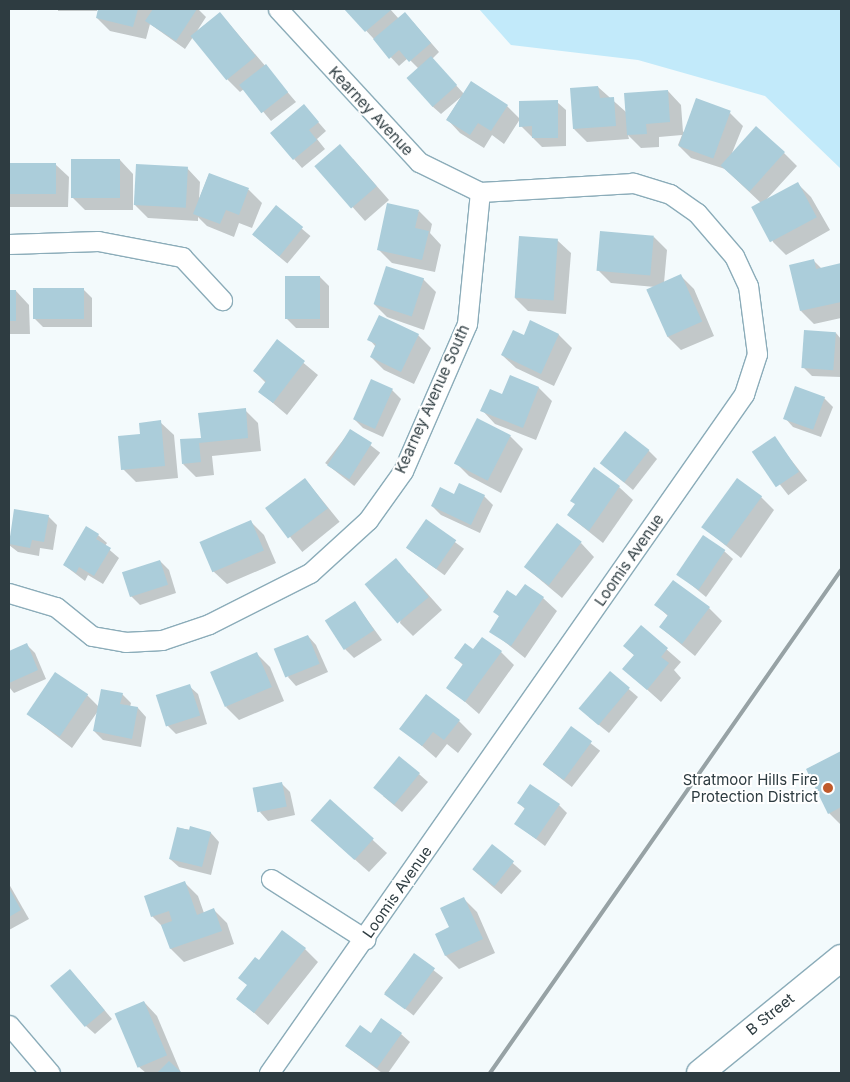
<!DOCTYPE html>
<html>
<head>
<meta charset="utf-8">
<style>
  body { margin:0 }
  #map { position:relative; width:850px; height:1082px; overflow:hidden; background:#f3fafc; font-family:Inter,sans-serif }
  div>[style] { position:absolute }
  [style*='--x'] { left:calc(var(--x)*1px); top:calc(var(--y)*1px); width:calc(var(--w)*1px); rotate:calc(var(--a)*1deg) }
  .green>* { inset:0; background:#c2eafa }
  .shadow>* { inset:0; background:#0003; transform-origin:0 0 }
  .building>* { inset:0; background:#abcdda; transform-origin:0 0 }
  .roads { filter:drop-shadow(1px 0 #8bacb9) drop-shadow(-1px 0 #8bacb9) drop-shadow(0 1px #8bacb9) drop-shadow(0 -1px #8bacb9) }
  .minor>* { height:19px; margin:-9.5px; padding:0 9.5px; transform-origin:9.5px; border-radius:9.5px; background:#fff }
  .secondary>* { height:26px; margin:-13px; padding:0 13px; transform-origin:13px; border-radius:13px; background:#fff }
  .rail>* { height:4px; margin:-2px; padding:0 2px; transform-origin:2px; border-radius:2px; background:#97a2a5 }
  .dots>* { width:14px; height:14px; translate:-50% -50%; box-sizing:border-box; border:2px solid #fff; border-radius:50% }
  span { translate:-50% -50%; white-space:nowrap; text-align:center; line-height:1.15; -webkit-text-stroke:4px #fff; paint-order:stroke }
  .street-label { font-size:15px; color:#2e3c41 }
  .poi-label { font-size:15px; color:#2e3c41 }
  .right { translate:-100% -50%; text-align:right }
  .frame { position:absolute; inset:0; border:10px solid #2e3c41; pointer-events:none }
</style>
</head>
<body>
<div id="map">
  <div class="green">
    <div style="clip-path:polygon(479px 9px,841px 9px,841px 169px,765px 96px,638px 60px,511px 45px)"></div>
  </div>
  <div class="shadow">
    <div style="left:58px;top:9px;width:39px;height:2px"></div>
    <div style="clip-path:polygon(99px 9px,154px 9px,153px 11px,155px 9px,198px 9px,206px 17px,197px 31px,220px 13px,296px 102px,271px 121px,244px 89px,240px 92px,227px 79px,193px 37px,185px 49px,150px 24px,146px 39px,110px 31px,97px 18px)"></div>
    <div style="clip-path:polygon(346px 9px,390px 9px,399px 19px,413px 22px,439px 52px,432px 59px,464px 94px,507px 106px,520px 119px,504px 144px,492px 135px,484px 148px,460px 133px,447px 119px,461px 97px,441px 114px,432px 106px,419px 69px,408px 58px,399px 66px)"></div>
    <div style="clip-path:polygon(598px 87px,626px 112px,668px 91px,681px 105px,683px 132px,730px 113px,743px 126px,732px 153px,784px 153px,797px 166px,765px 201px,798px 184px,811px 197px,830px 230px,786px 255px,773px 242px,762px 204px,725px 169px,691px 158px,678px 145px,682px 135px,659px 137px,659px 147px,641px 148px,628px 135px,629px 139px,587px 142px,574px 129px)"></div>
    <div style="clip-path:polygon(557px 102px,566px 110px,566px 146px,542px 147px,521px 126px)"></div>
    <div style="clip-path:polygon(312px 115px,326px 131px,317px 139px,325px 149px,302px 168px,294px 159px)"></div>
    <div style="clip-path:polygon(353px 159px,389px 200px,365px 221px,316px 166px)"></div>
    <div style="clip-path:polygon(120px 160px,133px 174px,133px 210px,85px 210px,72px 197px)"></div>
    <div style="clip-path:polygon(9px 164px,55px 164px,69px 177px,68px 207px,9px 207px)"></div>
    <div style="clip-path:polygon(187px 168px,200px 182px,199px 199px,209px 174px,249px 190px,262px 203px,252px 228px,239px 223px,234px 237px,207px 226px,198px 217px,198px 221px,148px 218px,135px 205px)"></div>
    <div style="left:276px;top:207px;width:45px;height:36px;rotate:40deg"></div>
    <div style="clip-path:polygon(419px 211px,432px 224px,430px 233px,441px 245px,435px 272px,392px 263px,379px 250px)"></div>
    <div style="clip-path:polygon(654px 237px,667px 250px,664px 283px,681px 276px,694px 289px,714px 336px,681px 350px,668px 337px,655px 287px,611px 283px,598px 270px)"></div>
    <div style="clip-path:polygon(557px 240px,571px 253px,566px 314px,528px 311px,515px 298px)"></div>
    <div style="clip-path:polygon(814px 261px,822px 269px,841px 265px,841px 318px,814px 324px,801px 311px)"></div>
    <div style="clip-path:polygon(320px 277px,329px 286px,329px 328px,296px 328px,287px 319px)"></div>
    <div style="clip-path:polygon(423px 279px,436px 292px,424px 330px,387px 317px,374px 304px)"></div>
    <div style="clip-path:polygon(83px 289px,92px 298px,92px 327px,43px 327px,34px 318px)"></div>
    <div style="clip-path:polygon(16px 291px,29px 305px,30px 334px,9px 334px,9px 292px)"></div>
    <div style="clip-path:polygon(531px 322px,559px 335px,572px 348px,554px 386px,516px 368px,502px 355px,524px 336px)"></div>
    <div style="clip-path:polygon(836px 333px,841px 339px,841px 377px,812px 376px,803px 367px)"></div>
    <div style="clip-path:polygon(418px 335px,431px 348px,414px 384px,384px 370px,371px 357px,376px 347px,369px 339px)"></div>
    <div style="clip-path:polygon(277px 341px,318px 375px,287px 415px,260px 392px,266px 383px,254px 371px)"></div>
    <div style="clip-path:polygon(511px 377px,539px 388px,552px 401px,536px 440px,495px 424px,482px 410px,503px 395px)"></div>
    <div style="clip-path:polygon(392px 390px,401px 399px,383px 437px,363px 428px,354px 419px)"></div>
    <div style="clip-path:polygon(824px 398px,833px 407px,821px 437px,793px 427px,785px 418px)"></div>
    <div style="clip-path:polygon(245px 410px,258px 423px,261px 451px,212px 456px,214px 475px,196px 477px,183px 464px,202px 439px)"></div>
    <div style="clip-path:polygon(160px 422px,174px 435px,178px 478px,136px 482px,123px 469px,141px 435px)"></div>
    <div style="left:351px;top:430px;width:37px;height:42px;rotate:38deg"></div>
    <div style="clip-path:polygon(510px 436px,523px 449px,501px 493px,469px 476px,456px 463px)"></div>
    <div style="left:774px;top:438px;width:54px;height:24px;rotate:52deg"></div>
    <div style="clip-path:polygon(648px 450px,657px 459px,633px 490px,602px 464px)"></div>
    <div style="left:305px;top:479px;width:55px;height:48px;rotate:51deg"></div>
    <div style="clip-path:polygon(460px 485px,484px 496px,493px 505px,480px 533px,441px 515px,432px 506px,455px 496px)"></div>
    <div style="clip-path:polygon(619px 487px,633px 500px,603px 543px,568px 515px,576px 504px)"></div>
    <div style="clip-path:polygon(761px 497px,774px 510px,741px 558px,704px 528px)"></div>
    <div style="clip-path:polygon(48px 516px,57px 525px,53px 550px,40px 548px,39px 556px,18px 552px,9px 545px,9px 530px,10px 536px)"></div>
    <div style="left:426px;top:521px;width:47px;height:33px;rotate:36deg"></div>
    <div style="clip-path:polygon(251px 522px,264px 535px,276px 563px,227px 584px,213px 571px)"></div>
    <div style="clip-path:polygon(98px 535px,107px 543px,105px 546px,119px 558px,103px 584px,88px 575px,85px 581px,64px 565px)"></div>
    <div style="clip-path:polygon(581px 543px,594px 557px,562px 598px,525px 567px)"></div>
    <div style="clip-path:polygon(724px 551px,733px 559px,706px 597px,678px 574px)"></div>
    <div style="clip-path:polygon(160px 561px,169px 570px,176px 593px,140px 605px,131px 596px)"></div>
    <div style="clip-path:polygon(409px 573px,442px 610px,413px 636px,400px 623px)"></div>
    <div style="clip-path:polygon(517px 598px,543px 598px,557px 611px,525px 658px,491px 631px,500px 617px,495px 612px)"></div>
    <div style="clip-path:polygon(355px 603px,382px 640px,354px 658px,345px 649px)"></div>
    <div style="clip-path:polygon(656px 605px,709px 608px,722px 621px,695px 656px,660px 627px,668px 616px)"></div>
    <div style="clip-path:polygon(641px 627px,681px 662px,674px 670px,681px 678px,661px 702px,624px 669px,635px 656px,625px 646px)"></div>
    <div style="clip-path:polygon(308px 636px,316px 645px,328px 672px,296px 686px,288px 677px)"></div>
    <div style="clip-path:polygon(26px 644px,35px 653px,46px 679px,14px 693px,9px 687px,9px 652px)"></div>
    <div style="clip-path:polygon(473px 651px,501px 652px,514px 665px,479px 714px,448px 687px,464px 666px,456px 658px)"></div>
    <div style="clip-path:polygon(257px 654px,270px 667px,284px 701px,239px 720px,226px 707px)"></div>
    <div style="clip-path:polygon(610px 673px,638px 697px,609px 733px,589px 717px)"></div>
    <div style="clip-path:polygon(189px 686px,198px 694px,207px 724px,176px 734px,167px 725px)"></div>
    <div style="clip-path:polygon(122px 694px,131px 703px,130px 707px,138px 708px,146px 717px,141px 747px,103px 740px,94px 731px,98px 711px,72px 748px,28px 714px,87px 695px,99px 707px)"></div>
    <div style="clip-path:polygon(459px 721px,472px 734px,458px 753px,447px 744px,436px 758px,401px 728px)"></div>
    <div style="left:571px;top:728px;width:37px;height:46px;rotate:38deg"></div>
    <div style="clip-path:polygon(841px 752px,841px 825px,829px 813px,807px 769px)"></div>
    <div style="clip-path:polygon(419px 774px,428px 782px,402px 812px,383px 796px)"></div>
    <div style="clip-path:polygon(281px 783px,290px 792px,295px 815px,268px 821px,260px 812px)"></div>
    <div style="clip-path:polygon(330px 801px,387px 853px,369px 872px,326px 834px)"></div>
    <div style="clip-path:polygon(519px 803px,559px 805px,567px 813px,545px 846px,516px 824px,526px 810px)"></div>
    <div style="clip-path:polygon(178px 828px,211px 833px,219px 842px,211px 875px,179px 867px,170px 859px)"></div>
    <div style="left:493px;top:846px;width:38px;height:31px;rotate:41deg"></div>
    <div style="clip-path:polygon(185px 883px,198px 896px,204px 913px,214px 910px,227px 923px,234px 944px,184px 962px,171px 949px,163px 927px,152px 916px)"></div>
    <div style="clip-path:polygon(9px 884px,29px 919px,9px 930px)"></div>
    <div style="clip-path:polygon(464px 899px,477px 912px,495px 953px,459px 969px,446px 956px,437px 934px,451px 928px)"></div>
    <div style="clip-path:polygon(305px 949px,318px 962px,268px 1025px,238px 999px,248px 986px,259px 962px)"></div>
    <div style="left:414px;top:955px;width:37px;height:48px;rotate:38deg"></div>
    <div style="clip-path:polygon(79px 980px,112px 1019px,95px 1034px,86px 1026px)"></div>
    <div style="clip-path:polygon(144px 1002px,157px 1016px,181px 1073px,146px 1073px,139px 1067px,116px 1015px)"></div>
    <div style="clip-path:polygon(401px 1034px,410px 1042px,388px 1073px,382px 1073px,346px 1046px,371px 1035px)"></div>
  </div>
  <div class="building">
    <div style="clip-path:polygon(98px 9px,138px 9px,133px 27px,96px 18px)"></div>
    <div style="clip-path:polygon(153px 9px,197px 9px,176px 41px,145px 21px)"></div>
    <div style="clip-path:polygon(344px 9px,390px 9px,391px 10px,365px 32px)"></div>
    <div style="left:220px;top:12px;width:57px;height:38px;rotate:51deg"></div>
    <div style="clip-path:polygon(405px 12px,431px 43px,409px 62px,399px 50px,389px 59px,373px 39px)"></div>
    <div style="left:431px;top:56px;width:39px;height:33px;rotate:48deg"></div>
    <div style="left:266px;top:64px;width:36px;height:34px;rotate:52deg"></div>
    <div style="clip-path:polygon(471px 81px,508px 105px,491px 131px,478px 123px,470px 135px,446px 120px)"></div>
    <div style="clip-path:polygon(598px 86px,600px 98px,614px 97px,616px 126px,573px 129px,570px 88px)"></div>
    <div style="clip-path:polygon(668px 90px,670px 122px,646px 124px,647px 134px,627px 135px,624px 93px)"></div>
    <div style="left:696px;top:98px;width:37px;height:51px;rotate:20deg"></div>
    <div style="clip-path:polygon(558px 100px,558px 138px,532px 138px,532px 126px,519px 127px,519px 101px)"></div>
    <div style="clip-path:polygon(304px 104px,319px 122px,309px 130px,317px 140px,293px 160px,270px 133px)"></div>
    <div style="left:756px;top:126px;width:39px;height:53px;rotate:42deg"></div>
    <div style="left:340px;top:144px;width:56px;height:34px;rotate:49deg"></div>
    <div style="left:71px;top:159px;width:49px;height:39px"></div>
    <div style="left:9px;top:163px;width:47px;height:31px"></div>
    <div style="left:136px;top:164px;width:52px;height:41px;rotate:3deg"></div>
    <div style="clip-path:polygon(209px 173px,249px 188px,239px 215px,226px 210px,220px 224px,193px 214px)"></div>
    <div style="left:798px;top:182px;width:40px;height:53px;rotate:62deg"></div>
    <div style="clip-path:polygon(387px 203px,419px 210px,415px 228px,429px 231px,422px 260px,377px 250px)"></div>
    <div style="left:276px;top:205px;width:35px;height:38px;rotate:39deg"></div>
    <div style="left:600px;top:231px;width:54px;height:40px;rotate:5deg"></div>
    <div style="left:519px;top:236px;width:39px;height:62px;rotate:4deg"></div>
    <div style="clip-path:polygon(814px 259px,816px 269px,841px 263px,841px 302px,800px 311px,789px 265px)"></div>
    <div style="left:386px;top:266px;width:40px;height:40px;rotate:18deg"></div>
    <div style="left:681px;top:274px;width:52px;height:38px;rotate:66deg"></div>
    <div style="left:285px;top:276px;width:35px;height:43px"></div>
    <div style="left:33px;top:288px;width:51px;height:31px"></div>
    <div style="left:9px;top:290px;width:7px;height:31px"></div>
    <div style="clip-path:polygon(379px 315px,419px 334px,401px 372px,370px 357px,376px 344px,367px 340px)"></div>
    <div style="clip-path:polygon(530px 320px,559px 334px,541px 374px,501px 355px,513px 330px,524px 335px)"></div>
    <div style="left:804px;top:330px;width:32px;height:38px;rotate:4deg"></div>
    <div style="clip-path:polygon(277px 339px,305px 361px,273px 403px,258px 392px,266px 381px,253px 371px)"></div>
    <div style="clip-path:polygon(510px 375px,539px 387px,523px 428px,480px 411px,490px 389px,502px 394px)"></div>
    <div style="left:371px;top:379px;width:24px;height:44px;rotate:24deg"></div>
    <div style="left:795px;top:386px;width:32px;height:35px;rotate:20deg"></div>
    <div style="clip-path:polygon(246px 408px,248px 438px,199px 443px,201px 462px,182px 464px,180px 439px,201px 438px,198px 413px)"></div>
    <div style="left:477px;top:418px;width:38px;height:51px;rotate:27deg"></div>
    <div style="clip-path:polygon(161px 420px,165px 466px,121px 470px,118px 436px,140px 434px,139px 423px)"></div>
    <div style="left:350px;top:429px;width:26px;height:43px;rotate:32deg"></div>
    <div style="left:625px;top:431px;width:31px;height:41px;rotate:38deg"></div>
    <div style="left:775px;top:436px;width:43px;height:28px;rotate:56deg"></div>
    <div style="clip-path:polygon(594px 467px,620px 486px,589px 531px,567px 515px,575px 504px,570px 501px)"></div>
    <div style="left:305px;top:478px;width:38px;height:50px;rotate:53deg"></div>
    <div style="left:737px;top:478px;width:31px;height:61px;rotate:36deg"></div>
    <div style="clip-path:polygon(459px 483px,485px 495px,471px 525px,431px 506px,440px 487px,454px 494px)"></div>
    <div style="clip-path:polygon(14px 509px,49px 515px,44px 542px,32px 540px,30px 548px,9px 544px)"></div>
    <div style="left:426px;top:519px;width:37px;height:35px;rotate:35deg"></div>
    <div style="left:251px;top:520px;width:33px;height:56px;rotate:67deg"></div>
    <div style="left:557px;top:523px;width:31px;height:55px;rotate:37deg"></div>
    <div style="clip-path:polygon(86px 526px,99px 534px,96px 539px,111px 548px,94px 576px,79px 567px,76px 573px,63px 565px)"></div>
    <div style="left:703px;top:535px;width:27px;height:48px;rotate:34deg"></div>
    <div style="left:396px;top:558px;width:51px;height:41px;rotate:50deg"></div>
    <div style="left:160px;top:560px;width:26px;height:40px;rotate:72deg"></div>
    <div style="clip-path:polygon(673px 580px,710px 607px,682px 644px,659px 627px,668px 615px,654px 605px)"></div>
    <div style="clip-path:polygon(525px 584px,544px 597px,511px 646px,489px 632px,499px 616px,493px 612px,507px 590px,516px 596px)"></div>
    <div style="left:355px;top:601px;width:35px;height:36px;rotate:57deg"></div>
    <div style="clip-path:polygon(641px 625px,668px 648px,661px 657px,669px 663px,647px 690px,622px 669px,634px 655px,623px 646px)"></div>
    <div style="left:308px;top:635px;width:31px;height:37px;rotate:68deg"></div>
    <div style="clip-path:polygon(482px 637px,502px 651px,465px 702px,446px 688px,463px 664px,454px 658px,465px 643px,473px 649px)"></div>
    <div style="clip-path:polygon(27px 643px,38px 670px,9px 683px,9px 651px)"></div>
    <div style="left:257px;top:652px;width:38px;height:51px;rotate:67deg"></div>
    <div style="left:610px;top:671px;width:26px;height:49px;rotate:40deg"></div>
    <div style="left:55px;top:672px;width:40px;height:51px;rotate:34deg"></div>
    <div style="left:190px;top:684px;width:33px;height:36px;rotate:72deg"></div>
    <div style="clip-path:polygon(101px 689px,123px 693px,120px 704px,138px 707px,132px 739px,93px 731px)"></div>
    <div style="clip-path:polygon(426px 694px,460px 720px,444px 740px,433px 732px,422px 746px,399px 729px)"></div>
    <div style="left:571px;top:726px;width:26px;height:48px;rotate:36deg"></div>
    <div style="clip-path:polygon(841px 751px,841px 807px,828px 814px,806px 769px)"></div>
    <div style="left:399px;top:756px;width:27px;height:41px;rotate:39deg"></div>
    <div style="left:282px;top:782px;width:25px;height:30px;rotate:79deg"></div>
    <div style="clip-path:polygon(530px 784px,560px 804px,536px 839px,514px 824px,525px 808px,517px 803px)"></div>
    <div style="left:330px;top:799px;width:59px;height:29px;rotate:42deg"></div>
    <div style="clip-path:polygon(190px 826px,211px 832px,202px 867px,169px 859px,177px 827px,189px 830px)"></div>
    <div style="left:492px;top:844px;width:28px;height:32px;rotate:38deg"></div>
    <div style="clip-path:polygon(185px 881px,197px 915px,214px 908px,222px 931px,170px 949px,161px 925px,172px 921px,169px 911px,151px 917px,144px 896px)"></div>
    <div style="clip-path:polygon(9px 888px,21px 910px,9px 917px)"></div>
    <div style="clip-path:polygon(464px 897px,483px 939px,445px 956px,435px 934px,449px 927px,440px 908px)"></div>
    <div style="clip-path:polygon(282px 930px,306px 948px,254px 1013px,236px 999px,247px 985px,238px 978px,255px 957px,259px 960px)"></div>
    <div style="left:414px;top:953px;width:26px;height:51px;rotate:36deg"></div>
    <div style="left:70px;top:969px;width:54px;height:26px;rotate:50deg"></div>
    <div style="left:144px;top:1001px;width:59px;height:32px;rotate:67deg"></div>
    <div style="clip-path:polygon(381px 1018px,402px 1033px,377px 1068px,345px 1046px,360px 1025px,371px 1033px)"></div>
    <div style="clip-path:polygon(169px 1061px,182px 1073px,157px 1073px)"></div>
  </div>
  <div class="roads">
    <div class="minor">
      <div style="--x:9;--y:244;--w:89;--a:-1.9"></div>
      <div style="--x:98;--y:241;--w:86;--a:10.8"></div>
      <div style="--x:182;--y:257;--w:59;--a:47.1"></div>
      <div style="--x:9;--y:593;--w:49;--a:16.6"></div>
      <div style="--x:56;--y:607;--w:46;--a:38.9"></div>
      <div style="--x:92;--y:636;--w:34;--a:10"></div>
      <div style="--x:125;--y:642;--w:37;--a:-3"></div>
      <div style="--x:162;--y:640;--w:50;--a:-18.8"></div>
      <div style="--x:209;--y:624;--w:113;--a:-26.8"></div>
      <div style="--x:310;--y:573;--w:79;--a:-42.4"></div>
      <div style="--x:368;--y:520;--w:60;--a:-54.5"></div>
      <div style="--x:403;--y:471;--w:160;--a:-66.5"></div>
      <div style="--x:467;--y:324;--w:133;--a:-84.4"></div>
      <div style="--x:271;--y:879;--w:112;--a:32.6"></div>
      <div style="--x:9;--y:1025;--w:63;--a:49.5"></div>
      <div style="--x:269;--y:1073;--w:829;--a:-55.02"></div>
      <div style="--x:744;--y:394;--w:42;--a:-72"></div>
      <div style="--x:757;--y:354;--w:69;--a:-97.5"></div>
      <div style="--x:748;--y:286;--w:33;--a:-115"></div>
      <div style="--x:734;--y:256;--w:57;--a:-130.7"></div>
      <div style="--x:697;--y:213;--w:33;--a:-145"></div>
      <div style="--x:670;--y:194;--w:39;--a:-163"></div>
      <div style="--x:633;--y:183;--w:153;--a:176.6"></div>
      <div style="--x:480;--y:192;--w:68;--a:-153.8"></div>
      <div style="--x:419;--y:162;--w:208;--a:-132.7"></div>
    </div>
    <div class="secondary">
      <div style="--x:700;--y:1073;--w:182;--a:-39.2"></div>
    </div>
  </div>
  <div class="rail">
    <div style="--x:490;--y:1073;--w:613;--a:-55.09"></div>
  </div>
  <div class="dots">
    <div style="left:828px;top:788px;background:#c05a2b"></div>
  </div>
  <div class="street-label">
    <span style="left:371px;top:111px;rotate:47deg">Kearney Avenue</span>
    <span style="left:432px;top:399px;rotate:-66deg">Kearney Avenue South</span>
    <span style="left:629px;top:560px;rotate:-55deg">Loomis Avenue</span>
    <span style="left:397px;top:892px;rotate:-55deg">Loomis Avenue</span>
    <span style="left:770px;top:1014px;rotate:-39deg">B Street</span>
  </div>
  <div class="poi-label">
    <span class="right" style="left:818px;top:788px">Stratmoor Hills Fire<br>Protection District</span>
  </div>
  <div class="frame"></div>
</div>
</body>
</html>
